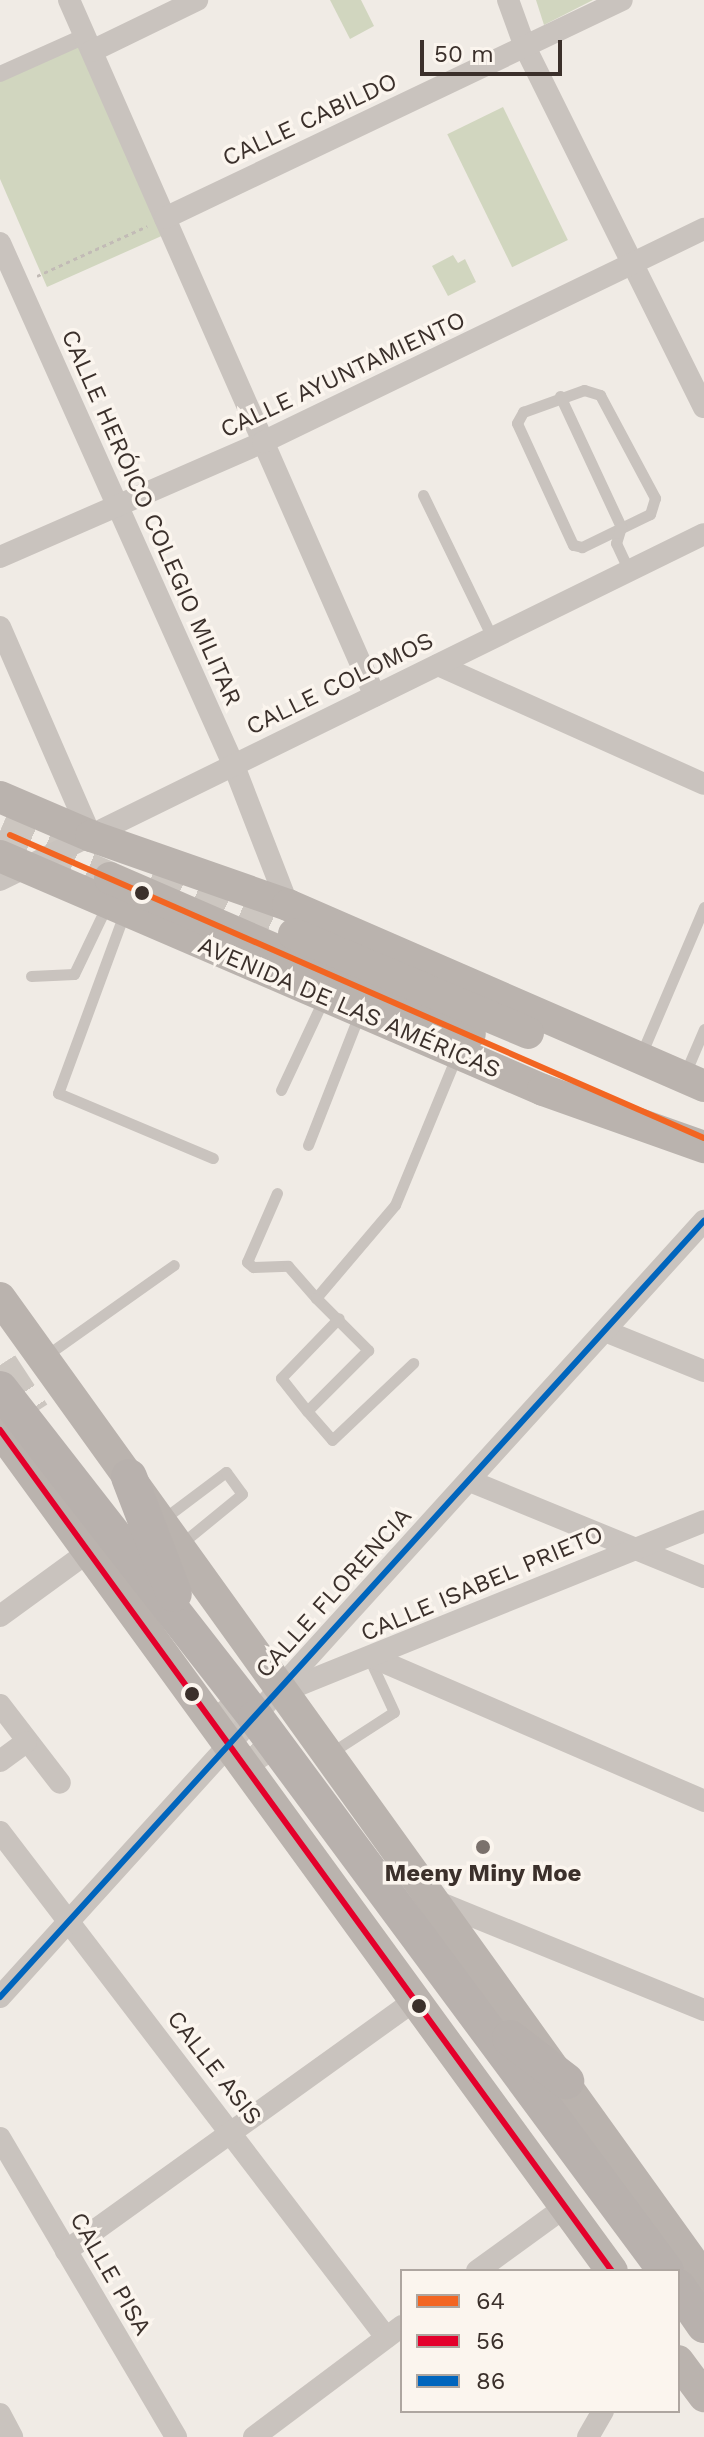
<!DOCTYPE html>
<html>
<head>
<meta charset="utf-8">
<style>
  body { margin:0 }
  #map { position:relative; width:704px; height:2437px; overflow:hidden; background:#f0ebe5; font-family:"Work Sans",sans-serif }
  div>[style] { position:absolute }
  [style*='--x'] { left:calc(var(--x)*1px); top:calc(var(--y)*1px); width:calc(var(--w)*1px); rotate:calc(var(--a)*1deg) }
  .green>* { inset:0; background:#d1d6bf; transform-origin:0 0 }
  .secondary-tunnel>* { height:32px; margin-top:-16px; transform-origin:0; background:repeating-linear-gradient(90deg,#ccc6c0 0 32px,transparent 0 48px) }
  .primary-tunnel>* { height:36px; margin-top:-18px; transform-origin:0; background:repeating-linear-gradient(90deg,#ccc6c0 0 36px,transparent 0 54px) }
  .path>* { height:3px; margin-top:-1.5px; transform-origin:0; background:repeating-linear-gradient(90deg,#c2bbb6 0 4px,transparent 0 8px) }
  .service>* { height:11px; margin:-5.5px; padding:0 5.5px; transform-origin:5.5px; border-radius:5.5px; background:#c9c3be }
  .pedestrian>* { height:16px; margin:-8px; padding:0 8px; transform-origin:8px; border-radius:8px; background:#c9c3be }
  .minor>* { height:22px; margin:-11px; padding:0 11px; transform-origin:11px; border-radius:11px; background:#c9c3be }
  .secondary>* { height:32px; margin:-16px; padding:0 16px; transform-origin:16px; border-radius:16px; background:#bab3ae }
  .primary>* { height:36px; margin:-18px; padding:0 18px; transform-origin:18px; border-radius:18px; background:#b8b1ad }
  .bus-1>* { height:6px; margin:-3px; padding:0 3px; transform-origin:3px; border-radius:3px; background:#f26522 }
  .bus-2>* { height:6px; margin:-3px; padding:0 3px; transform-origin:3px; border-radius:3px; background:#e4002b }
  .bus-3>* { height:6px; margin:-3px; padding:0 3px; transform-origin:3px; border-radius:3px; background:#0065bd }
  .dots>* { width:22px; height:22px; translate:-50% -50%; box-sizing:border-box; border:4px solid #fbf5ee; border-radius:50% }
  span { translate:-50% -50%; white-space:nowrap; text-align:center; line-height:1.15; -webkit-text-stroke:7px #fbf5ee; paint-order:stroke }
  .street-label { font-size:24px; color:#3b302b }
  .poi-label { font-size:24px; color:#3b302b; font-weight:700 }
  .legend { position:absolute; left:400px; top:2269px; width:280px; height:144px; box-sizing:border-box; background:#fbf5ee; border:2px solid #aea6a0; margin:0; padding:10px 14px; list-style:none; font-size:24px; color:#3b302b }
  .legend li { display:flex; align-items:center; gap:16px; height:40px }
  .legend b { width:40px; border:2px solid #aea6a0 }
  .scale { position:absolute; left:420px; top:40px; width:142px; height:36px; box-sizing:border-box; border:4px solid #3b302b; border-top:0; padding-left:10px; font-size:24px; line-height:28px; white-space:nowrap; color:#3b302b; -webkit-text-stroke:6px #fbf5ee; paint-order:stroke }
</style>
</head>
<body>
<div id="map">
  <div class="green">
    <div style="clip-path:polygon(330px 0,361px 0,374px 26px,350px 39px)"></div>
    <div style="clip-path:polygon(536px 0,593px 0,544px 25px)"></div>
    <div style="clip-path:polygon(78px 33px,166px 234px,47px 287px,0 179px,0 67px)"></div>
    <div style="left:503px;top:107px;width:148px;height:62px;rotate:64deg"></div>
    <div style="clip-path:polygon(453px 255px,458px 263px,465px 259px,476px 282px,448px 296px,432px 266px)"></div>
  </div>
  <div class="secondary-tunnel">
    <div style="--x:0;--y:831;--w:120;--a:23.1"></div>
    <div style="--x:154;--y:871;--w:137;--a:24.1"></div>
  </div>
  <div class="primary-tunnel">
    <div style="--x:0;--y:1365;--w:59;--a:56.9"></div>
    <div style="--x:223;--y:1699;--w:80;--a:56.7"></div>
  </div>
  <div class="path">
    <div style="--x:37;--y:276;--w:121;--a:-24.4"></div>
  </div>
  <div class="service">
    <div style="--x:584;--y:390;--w:17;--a:17"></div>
    <div style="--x:600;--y:395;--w:117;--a:61.9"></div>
    <div style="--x:655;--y:498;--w:17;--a:107"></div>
    <div style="--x:650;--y:514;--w:76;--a:154.1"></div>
    <div style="--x:582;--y:547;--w:9;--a:-167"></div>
    <div style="--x:573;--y:545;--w:134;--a:-114.7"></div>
    <div style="--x:517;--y:423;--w:13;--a:-61"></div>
    <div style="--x:523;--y:412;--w:65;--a:-19.8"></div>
    <div style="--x:560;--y:396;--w:145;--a:65"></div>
    <div style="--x:621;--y:527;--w:17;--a:107"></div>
    <div style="--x:616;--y:543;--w:31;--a:65"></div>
    <div style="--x:423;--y:495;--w:158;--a:64.1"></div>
    <div style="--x:124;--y:914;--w:191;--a:110.2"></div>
    <div style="--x:58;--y:1093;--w:168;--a:22.8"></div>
    <div style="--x:31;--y:976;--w:43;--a:-2.7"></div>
    <div style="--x:74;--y:974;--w:76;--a:-64.4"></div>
    <div style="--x:640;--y:1057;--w:163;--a:-66.9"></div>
    <div style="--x:684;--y:1076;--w:51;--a:-66.9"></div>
    <div style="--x:281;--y:1090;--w:102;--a:-64.9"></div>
    <div style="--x:308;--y:1145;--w:140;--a:-68.6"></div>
    <div style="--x:277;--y:1193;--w:75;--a:113.5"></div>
    <div style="--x:247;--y:1262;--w:8;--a:40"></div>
    <div style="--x:253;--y:1267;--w:35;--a:-2"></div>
    <div style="--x:288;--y:1266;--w:43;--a:48.8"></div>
    <div style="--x:316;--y:1298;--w:122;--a:-49.7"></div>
    <div style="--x:395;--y:1205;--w:160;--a:-67.6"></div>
    <div style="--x:316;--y:1298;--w:74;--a:45"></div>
    <div style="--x:368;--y:1350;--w:86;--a:135"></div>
    <div style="--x:307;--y:1411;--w:38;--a:49"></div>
    <div style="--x:332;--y:1440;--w:112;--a:-43.5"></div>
    <div style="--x:44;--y:1357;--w:159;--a:-35.3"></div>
    <div style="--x:307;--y:1411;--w:42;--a:-128.2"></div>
    <div style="--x:281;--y:1378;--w:83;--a:-46"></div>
    <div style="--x:162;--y:1520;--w:80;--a:-36.9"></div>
    <div style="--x:226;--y:1472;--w:27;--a:54"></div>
    <div style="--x:242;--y:1494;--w:79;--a:140.7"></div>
    <div style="--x:329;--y:1754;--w:77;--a:-32.9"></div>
    <div style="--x:394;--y:1712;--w:57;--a:-114.8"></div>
  </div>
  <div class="pedestrian">
    <div style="--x:0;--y:74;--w:93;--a:-24.1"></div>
  </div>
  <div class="minor">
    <div style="--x:69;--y:0;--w:760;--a:66.27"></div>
    <div style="--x:508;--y:0;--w:50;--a:70.1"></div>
    <div style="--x:525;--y:47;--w:402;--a:63.6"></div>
    <div style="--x:92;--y:51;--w:117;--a:-25.9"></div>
    <div style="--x:165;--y:218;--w:506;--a:-25.5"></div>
    <div style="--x:0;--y:243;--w:573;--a:65.9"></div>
    <div style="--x:234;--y:766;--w:149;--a:68.8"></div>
    <div style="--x:0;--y:557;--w:287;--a:-23.6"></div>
    <div style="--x:263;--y:442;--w:490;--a:-25.8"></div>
    <div style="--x:0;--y:627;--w:228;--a:66.5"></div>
    <div style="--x:438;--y:665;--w:291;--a:24.1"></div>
    <div style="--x:0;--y:880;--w:784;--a:-26.17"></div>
    <div style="--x:605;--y:1331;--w:107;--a:22"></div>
    <div style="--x:470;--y:1481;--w:253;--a:22.3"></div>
    <div style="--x:0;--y:1616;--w:109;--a:-36"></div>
    <div style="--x:374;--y:1658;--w:360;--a:23.4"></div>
    <div style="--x:284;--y:1691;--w:453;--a:-22"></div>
    <div style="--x:0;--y:1705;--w:98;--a:52.4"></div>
    <div style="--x:0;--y:1761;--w:32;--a:-36"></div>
    <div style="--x:0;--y:1832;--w:636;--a:52.61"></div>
    <div style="--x:433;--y:1900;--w:292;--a:22.1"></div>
    <div style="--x:0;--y:1997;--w:1048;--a:-47.79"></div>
    <div style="--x:0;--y:2138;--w:347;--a:59.5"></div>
    <div style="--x:66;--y:2251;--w:428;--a:-35.7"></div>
    <div style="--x:477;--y:2271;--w:109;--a:-36"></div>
    <div style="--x:0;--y:2414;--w:26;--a:62"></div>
    <div style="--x:254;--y:2437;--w:185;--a:-36.9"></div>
    <div style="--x:588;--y:2437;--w:30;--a:-60"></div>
  </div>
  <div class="secondary">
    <div style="--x:0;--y:797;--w:99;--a:23.2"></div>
    <div style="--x:91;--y:836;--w:209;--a:19.3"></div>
    <div style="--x:288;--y:905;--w:454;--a:23.5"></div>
    <div style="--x:0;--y:856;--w:591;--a:23.31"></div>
    <div style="--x:543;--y:1090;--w:171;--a:19.5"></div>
    <div style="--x:110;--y:878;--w:392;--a:23.4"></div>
    <div style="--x:294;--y:934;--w:254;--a:22.9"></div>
    <div style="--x:0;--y:1298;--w:1207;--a:54.31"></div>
    <div style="--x:0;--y:1430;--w:1040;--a:53.96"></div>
    <div style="--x:678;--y:2361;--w:44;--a:53.4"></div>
  </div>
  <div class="primary">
    <div style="--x:0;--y:1389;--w:417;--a:52.1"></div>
    <div style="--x:256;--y:1718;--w:688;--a:53.45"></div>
    <div style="--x:129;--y:1477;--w:125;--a:69"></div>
    <div style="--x:510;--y:2038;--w:71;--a:37.5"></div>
    <div style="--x:678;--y:2287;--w:46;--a:55.6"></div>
  </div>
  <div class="bus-1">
    <div style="--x:10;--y:835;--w:757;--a:23.59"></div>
  </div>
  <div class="bus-2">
    <div style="--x:0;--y:1430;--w:1040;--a:53.96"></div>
  </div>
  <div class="bus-3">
    <div style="--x:0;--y:1997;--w:1048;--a:-47.79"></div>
  </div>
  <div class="dots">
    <div style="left:142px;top:893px;background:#3b302b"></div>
    <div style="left:192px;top:1694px;background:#3b302b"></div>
    <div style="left:483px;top:1847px;background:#7a716c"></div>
    <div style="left:419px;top:2006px;background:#3b302b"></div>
  </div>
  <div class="street-label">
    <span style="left:310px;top:120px;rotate:-25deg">CALLE CABILDO</span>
    <span style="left:343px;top:375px;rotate:-25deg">CALLE AYUNTAMIENTO</span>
    <span style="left:151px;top:518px;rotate:66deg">CALLE HERÓICO COLEGIO MILITAR</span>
    <span style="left:340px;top:684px;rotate:-26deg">CALLE COLOMOS</span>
    <span style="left:349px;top:1008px;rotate:23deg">AVENIDA DE LAS AMÉRICAS</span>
    <span style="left:482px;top:1584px;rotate:-23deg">CALLE ISABEL PRIETO</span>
    <span style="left:334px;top:1593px;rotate:-48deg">CALLE FLORENCIA</span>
    <span style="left:214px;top:2068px;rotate:52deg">CALLE ASIS</span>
    <span style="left:110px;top:2274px;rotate:60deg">CALLE PISA</span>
  </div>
  <div class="poi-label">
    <span style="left:483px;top:1874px">Meeny Miny Moe</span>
  </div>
  <ul class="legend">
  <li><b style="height:10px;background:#f26522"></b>64</li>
  <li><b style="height:10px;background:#e4002b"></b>56</li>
  <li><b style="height:10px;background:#0065bd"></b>86</li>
  </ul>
  <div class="scale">50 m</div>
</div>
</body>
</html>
